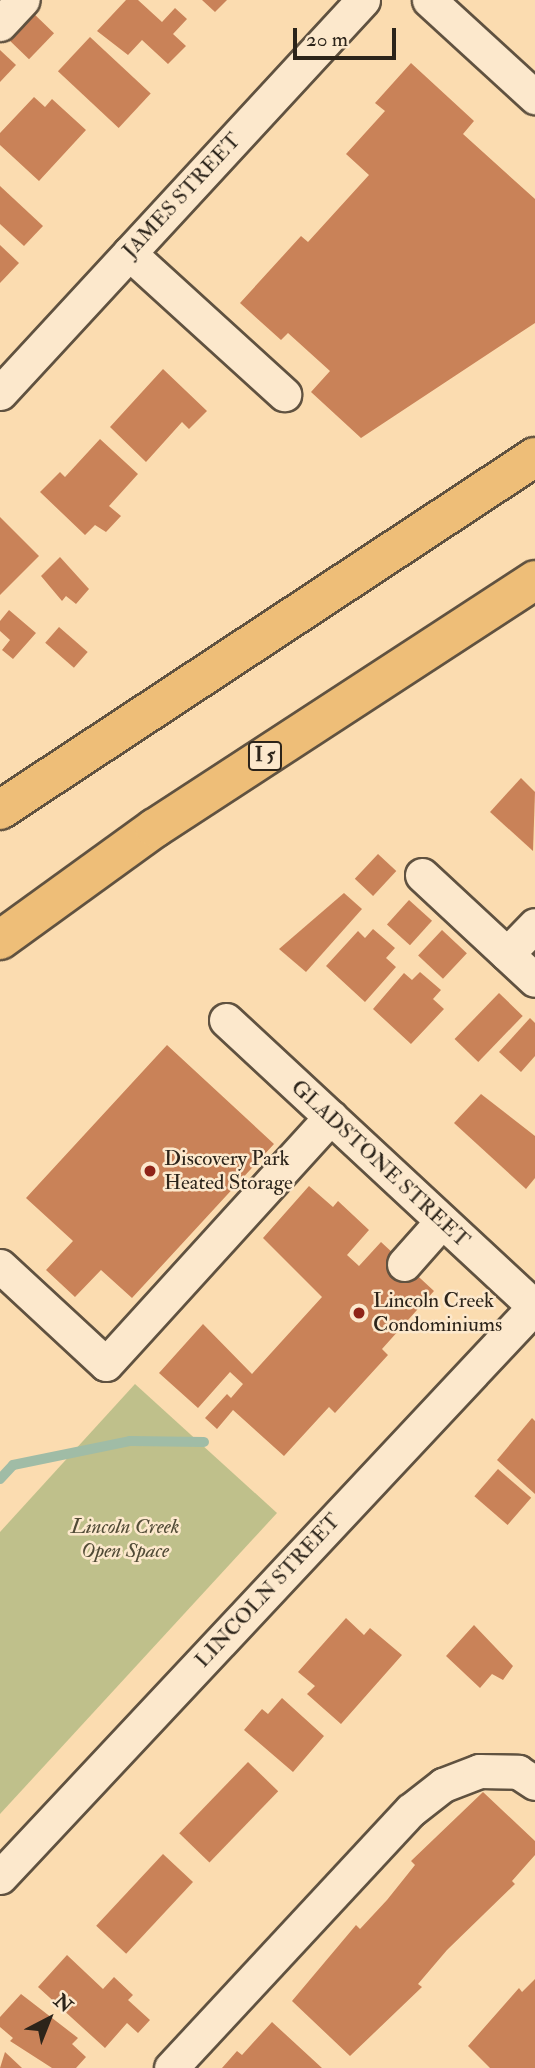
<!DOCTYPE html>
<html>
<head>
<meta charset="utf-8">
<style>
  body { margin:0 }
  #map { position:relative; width:535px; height:2068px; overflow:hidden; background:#fbdcb0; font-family:"IM FELL Double Pica",serif }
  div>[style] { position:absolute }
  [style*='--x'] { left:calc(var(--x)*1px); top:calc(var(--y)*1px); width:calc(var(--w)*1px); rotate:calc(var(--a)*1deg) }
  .green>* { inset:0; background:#bfc08b }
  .stream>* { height:10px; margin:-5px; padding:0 5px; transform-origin:5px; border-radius:5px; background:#a0bca6 }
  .building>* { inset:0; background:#c98258; transform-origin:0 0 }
  .roads { filter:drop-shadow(2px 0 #605240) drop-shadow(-2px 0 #605240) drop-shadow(0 2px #605240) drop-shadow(0 -2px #605240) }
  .minor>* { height:33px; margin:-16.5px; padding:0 16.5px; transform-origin:16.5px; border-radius:16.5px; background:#fce8cc }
  .highway>* { height:38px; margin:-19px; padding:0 19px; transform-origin:19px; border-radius:19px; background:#eebe78 }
  .dots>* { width:19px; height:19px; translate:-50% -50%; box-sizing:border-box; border:4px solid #fce8cc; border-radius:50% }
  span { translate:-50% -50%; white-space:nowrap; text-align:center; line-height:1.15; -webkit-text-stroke:5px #fce8cc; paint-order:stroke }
  .shield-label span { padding:2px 5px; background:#fce8cc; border:2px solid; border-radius:5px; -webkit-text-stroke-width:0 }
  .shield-label { font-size:19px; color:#2c241a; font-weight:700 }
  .street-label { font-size:21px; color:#2c241a }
  .poi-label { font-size:21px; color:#2c241a }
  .left { translate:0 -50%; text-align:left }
  .park-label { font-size:21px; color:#514b36; font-style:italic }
  .north { position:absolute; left:14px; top:1984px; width:70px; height:70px; -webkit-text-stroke:5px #fce8cc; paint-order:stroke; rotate:42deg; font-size:19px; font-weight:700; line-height:28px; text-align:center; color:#2c241a }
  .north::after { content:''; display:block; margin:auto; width:24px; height:32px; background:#2c241a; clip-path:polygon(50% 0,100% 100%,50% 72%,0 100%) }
  .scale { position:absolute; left:293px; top:28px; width:103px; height:32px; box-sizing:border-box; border:4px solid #2c241a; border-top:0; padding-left:9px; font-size:21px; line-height:24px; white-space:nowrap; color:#2c241a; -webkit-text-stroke:5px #fce8cc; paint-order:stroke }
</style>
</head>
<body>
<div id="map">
  <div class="green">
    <div style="clip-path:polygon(135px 1384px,277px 1513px,0 1814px,0 1532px)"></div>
  </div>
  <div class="stream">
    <div style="--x:0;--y:1479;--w:19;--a:-47"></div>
    <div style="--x:13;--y:1465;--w:119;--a:-11.6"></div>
    <div style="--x:130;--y:1441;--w:74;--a:0.8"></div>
  </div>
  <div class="building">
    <div style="clip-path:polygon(126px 0,138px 0,162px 22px,175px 8px,187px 19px,173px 34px,186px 46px,168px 64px,142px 40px,128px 55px,97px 31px)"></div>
    <div style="clip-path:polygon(202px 0,227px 0,215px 12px)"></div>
    <div style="left:31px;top:11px;width:32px;height:36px;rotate:44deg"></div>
    <div style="left:90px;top:37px;width:83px;height:47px;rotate:43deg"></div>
    <div style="clip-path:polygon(0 50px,16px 65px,0 82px)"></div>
    <div style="clip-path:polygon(411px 63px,474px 121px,463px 134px,535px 199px,535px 323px,361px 438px,311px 392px,330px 371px,288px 333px,281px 340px,240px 303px,301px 236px,308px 242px,369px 175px,346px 154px,385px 111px,375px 103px)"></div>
    <div style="clip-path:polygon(34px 97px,45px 107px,52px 99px,86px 130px,39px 181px,0 145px,0 133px)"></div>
    <div style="clip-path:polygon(0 186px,43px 226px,24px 246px,0 224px)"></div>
    <div style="clip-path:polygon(0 245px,19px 263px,0 283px)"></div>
    <div style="clip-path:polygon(163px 369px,207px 411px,189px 429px,182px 422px,146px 462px,110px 427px)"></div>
    <div style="clip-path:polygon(100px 439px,138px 474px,109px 506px,121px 516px,106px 532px,95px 525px,85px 535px,40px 492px,60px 472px,65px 477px)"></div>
    <div style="clip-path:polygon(0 517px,39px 556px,0 595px)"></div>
    <div style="clip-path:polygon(60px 557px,89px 589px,76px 604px,66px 596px,62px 601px,41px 576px)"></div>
    <div style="clip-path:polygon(9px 610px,36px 633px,13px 659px,2px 650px,10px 640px,0 631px,0 621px)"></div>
    <div style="left:59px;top:627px;width:38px;height:21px;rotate:41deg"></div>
    <div style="clip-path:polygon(521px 778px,535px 792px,533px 851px,490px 812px)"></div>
    <div style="left:378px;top:854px;width:25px;height:34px;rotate:43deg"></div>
    <div style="clip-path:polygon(344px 893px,362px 909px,306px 972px,279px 949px)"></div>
    <div style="left:409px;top:900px;width:31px;height:33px;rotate:42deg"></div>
    <div style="clip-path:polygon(373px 929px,395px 948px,386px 958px,396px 967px,365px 1002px,326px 966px,358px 931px,365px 938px)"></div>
    <div style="left:442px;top:930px;width:34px;height:35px;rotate:43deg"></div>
    <div style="clip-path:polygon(420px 972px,441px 990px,433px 999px,444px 1009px,411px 1044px,373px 1009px,404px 973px,412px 980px)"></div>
    <div style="left:499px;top:993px;width:33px;height:64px;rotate:44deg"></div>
    <div style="clip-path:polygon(530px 1018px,535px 1023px,535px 1056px,521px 1072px,499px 1052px)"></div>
    <div style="clip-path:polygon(167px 1045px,274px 1144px,132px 1298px,101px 1270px,75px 1297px,46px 1270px,73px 1241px,26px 1198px)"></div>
    <div style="clip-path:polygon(481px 1094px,535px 1136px,535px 1178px,526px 1189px,454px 1123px)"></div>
    <div style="clip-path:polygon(309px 1186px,333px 1207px,338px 1201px,369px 1230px,347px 1255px,359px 1266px,381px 1242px,434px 1291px,382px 1349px,388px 1355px,335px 1413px,329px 1407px,284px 1456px,233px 1410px,217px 1429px,205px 1418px,227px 1394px,231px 1398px,243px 1384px,230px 1372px,198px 1408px,159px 1373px,203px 1324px,252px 1374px,322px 1297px,263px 1238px)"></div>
    <div style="clip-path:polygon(532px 1418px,535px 1421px,535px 1494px,497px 1460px)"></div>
    <div style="left:498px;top:1469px;width:44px;height:36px;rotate:41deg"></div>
    <div style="clip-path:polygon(346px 1618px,364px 1635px,370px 1628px,402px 1655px,341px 1724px,307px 1694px,315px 1686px,298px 1672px)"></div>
    <div style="clip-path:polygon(474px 1625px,513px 1666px,503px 1680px,492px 1674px,480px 1688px,446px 1656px)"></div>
    <div style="clip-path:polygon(282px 1698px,324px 1736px,293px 1772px,244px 1730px,262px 1709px,268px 1714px)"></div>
    <div style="left:248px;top:1762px;width:42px;height:99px;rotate:44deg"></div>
    <div style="clip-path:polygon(483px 1792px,535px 1841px,535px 1855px,512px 1881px,515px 1884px,447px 1950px,418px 1984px,422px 1987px,350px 2056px,292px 2001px,356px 1925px,360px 1929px,387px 1900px,415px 1865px,411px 1861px)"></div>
    <div style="left:163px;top:1854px;width:41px;height:98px;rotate:43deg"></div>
    <div style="clip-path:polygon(67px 1955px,103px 1989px,114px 1977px,133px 1995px,128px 2000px,150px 2020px,138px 2033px,127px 2023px,105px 2048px,38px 1987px)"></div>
    <div style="clip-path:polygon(535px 1979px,535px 2068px,490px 2068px,468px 2046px,519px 1988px,522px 1992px)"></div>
    <div style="clip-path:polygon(21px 1994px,78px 2038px,72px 2044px,86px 2057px,76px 2068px,52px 2068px,10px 2041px,13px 2038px,0 2027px,0 2017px)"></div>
    <div style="clip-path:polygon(272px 2022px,322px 2068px,222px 2068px,237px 2051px,242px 2055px)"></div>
    <div style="clip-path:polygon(5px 2052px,22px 2068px,0 2068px)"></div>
  </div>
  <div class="roads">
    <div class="minor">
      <div style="--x:429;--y:0;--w:144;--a:42.5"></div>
      <div style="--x:0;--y:24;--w:33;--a:-47"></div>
      <div style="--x:129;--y:253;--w:210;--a:42.3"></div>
      <div style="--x:0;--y:393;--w:535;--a:-47.27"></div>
      <div style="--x:422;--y:875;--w:154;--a:42.9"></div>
      <div style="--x:507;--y:954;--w:40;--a:-46"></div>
      <div style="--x:226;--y:1020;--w:420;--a:42.9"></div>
      <div style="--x:404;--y:1264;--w:57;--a:-48.5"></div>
      <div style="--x:0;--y:1266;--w:144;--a:42.8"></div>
      <div style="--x:106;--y:1364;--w:334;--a:-47.7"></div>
      <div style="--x:0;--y:1877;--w:782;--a:-46.86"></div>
      <div style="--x:171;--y:2068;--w:352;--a:-47.1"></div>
      <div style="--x:411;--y:1810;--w:41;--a:-38"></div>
      <div style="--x:443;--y:1785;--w:39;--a:-21"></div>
      <div style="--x:479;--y:1771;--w:39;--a:1"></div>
      <div style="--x:518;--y:1772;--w:20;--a:33"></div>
    </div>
    <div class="highway">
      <div style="--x:0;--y:810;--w:641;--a:-33.42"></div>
      <div style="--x:0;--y:940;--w:191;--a:-35.9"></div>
      <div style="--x:155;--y:828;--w:454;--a:-33.1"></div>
    </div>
  </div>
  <div class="dots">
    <div style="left:150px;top:1171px;background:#8f2418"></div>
    <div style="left:359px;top:1313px;background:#8f2418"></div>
  </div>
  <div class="shield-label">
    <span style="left:265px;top:756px">I 5</span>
  </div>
  <div class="street-label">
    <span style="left:182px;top:196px;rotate:-47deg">JAMES STREET</span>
    <span style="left:380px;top:1164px;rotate:43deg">GLADSTONE STREET</span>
    <span style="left:268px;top:1591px;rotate:-47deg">LINCOLN STREET</span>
  </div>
  <div class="poi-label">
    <span class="left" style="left:164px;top:1171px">Discovery Park<br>Heated Storage</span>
    <span class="left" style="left:373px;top:1313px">Lincoln Creek<br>Condominiums</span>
  </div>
  <div class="park-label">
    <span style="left:125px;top:1539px">Lincoln Creek<br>Open Space</span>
  </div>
  <div class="north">N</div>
  <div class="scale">20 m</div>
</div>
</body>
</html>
